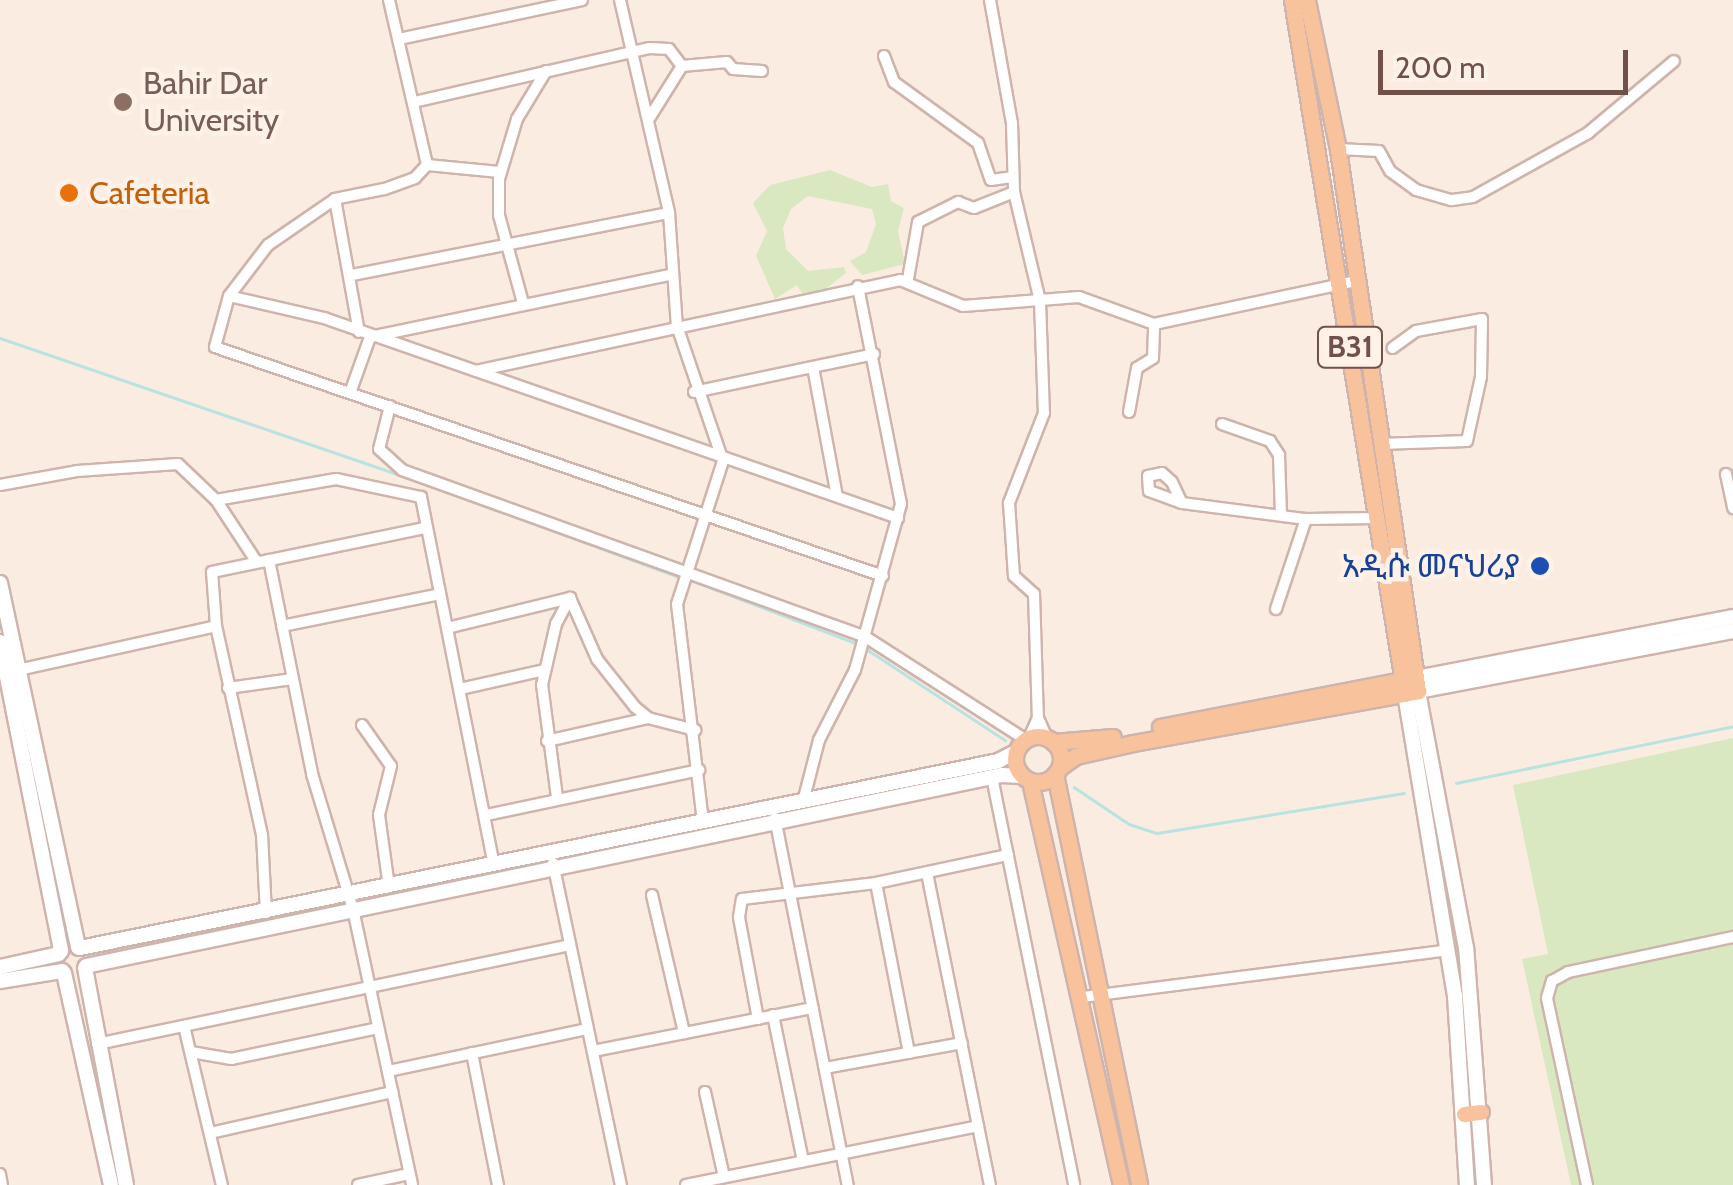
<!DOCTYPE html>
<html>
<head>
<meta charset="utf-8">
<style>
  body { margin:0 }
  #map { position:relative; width:1733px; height:1185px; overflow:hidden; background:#fbece2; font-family:Cabin,"Noto Sans Ethiopic",sans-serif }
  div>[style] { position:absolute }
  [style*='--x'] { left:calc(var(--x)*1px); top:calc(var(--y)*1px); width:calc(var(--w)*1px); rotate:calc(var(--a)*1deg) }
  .green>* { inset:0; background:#d9e8c1 }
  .stream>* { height:2.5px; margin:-1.25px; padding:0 1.25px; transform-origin:1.25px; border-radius:1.25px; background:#b8e3e1 }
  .roads { filter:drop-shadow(2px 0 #ceb4ac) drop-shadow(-2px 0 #ceb4ac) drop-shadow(0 2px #ceb4ac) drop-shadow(0 -2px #ceb4ac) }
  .street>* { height:10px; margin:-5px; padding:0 5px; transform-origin:5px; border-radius:5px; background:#fff }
  .secondary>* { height:14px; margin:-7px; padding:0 7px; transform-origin:7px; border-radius:7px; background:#fff }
  .primary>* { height:15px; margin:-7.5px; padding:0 7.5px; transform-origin:7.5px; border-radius:7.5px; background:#f8c39c }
  .primary>.ring { margin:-7.5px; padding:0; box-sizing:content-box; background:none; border:15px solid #f8c39c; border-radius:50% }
  .dots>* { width:28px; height:28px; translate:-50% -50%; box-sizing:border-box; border:5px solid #fef1e8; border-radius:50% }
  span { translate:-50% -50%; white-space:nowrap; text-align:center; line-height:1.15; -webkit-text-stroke:9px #fef1e8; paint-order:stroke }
  .shield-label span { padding:2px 8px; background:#fef1e8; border:2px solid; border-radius:8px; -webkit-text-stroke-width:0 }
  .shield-label { font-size:30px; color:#71504a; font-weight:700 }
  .education-label { font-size:32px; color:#785e54 }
  .left { translate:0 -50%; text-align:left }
  .food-label { font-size:32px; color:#c56008 }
  .transit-label { font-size:32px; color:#164399 }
  .right { translate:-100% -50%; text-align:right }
  .scale { position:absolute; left:1378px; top:50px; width:250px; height:45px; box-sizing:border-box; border:5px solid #71504a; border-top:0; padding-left:12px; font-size:30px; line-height:35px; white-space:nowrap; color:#71504a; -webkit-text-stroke:8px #fef1e8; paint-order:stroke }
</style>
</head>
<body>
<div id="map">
  <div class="green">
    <div style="clip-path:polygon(830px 170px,872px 187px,888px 184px,891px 201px,904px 208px,898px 231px,905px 264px,862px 275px,850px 261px,866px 252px,876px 224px,872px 209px,808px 196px,791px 209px,783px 228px,786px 249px,808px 271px,844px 267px,846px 273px,823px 291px,802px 293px,797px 285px,775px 299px,756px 256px,767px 231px,753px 203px,770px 185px)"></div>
    <div style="clip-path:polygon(1733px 738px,1733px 1185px,1571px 1185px,1522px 959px,1548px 954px,1513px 785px)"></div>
  </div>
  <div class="stream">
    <div style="--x:0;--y:338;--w:421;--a:18.9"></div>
    <div style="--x:406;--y:477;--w:292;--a:20.1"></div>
    <div style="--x:688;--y:579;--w:182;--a:20.9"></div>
    <div style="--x:865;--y:648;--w:168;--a:33.3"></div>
    <div style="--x:1456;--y:783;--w:283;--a:-11.6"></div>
    <div style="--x:1074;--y:787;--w:66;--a:33.9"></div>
    <div style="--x:1129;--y:824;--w:29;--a:18"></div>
    <div style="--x:1157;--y:833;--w:250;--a:-9.2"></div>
  </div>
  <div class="roads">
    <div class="street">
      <div style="--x:389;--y:0;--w:169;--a:77"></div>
      <div style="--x:427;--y:165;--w:18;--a:133"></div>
      <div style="--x:415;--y:178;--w:33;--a:160"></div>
      <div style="--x:384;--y:189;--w:50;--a:168.5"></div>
      <div style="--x:335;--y:199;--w:81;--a:145.5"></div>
      <div style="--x:268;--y:245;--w:64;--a:127.4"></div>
      <div style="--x:229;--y:296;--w:53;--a:105.4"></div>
      <div style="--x:215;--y:347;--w:706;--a:18.92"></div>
      <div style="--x:620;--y:0;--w:219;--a:77"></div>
      <div style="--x:669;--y:213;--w:113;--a:86"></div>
      <div style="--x:677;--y:326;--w:143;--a:71.2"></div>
      <div style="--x:723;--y:461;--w:150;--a:107.8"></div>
      <div style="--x:677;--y:604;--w:220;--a:83.2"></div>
      <div style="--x:990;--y:0;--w:125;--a:79.9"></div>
      <div style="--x:1012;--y:123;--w:69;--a:88.3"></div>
      <div style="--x:1014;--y:192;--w:112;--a:76.6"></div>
      <div style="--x:1040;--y:301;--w:112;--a:88"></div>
      <div style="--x:1044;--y:413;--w:97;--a:111.3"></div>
      <div style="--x:1009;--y:503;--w:73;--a:86.1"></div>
      <div style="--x:1014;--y:576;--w:27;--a:42"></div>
      <div style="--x:1034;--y:594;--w:124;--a:88.2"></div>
      <div style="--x:399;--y:39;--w:187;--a:-12"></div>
      <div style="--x:884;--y:56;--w:28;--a:69"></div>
      <div style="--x:894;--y:82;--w:104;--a:36"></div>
      <div style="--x:978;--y:143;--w:39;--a:71"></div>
      <div style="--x:991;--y:180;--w:21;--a:-8"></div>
      <div style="--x:414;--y:102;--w:242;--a:-12.9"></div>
      <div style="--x:650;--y:48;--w:19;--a:3"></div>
      <div style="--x:669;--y:49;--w:21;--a:53"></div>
      <div style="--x:650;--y:117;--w:60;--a:-57.9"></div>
      <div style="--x:682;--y:66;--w:45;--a:-5.1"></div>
      <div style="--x:727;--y:62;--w:9;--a:49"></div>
      <div style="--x:733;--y:69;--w:29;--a:4"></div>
      <div style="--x:1338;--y:149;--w:41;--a:2.8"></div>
      <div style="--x:1379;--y:151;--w:23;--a:61"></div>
      <div style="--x:1390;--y:171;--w:32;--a:36"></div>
      <div style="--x:1416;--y:190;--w:37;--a:16"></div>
      <div style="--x:1452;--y:200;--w:21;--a:-8"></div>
      <div style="--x:1473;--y:197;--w:132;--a:-29.1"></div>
      <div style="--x:1588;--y:133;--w:112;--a:-39.9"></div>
      <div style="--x:427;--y:165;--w:73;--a:5.5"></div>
      <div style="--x:335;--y:199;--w:135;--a:79.8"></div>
      <div style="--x:352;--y:275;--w:323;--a:-11.1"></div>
      <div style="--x:908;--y:279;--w:58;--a:-80"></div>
      <div style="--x:918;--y:222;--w:45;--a:-26.6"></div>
      <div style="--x:958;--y:202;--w:17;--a:21"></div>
      <div style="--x:974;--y:208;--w:43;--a:-21.8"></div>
      <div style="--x:229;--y:296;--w:98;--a:13"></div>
      <div style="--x:324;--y:318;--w:608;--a:19.21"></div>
      <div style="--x:523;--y:303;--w:91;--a:-105.3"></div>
      <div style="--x:499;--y:215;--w:36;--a:-90"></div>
      <div style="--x:499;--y:179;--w:63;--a:-73.3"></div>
      <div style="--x:517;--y:119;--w:56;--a:-58.9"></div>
      <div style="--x:813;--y:367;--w:131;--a:79.5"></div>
      <div style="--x:476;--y:371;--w:434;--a:-12.1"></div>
      <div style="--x:900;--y:280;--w:68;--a:22.4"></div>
      <div style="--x:963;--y:306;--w:116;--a:-4.4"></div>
      <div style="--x:1079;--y:297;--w:80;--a:19.8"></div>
      <div style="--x:1154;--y:324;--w:207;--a:-12"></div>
      <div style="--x:694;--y:392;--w:184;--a:-11.9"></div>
      <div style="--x:350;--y:393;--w:59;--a:-70.3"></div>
      <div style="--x:370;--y:337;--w:305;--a:-11.7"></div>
      <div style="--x:390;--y:406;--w:44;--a:104.3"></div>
      <div style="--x:379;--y:449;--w:31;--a:42"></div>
      <div style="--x:402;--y:470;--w:491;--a:19.8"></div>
      <div style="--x:864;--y:636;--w:193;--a:32.7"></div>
      <div style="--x:1129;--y:412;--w:45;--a:-79.7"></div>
      <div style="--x:1137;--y:368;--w:19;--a:-32"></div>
      <div style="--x:1153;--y:358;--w:34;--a:-88"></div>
      <div style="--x:1222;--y:424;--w:51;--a:19.5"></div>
      <div style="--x:1270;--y:441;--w:17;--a:57"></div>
      <div style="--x:1279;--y:455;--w:60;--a:88.1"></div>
      <div style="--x:1380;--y:444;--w:87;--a:-2"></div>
      <div style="--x:1467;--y:441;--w:66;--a:-77.7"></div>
      <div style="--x:1481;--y:377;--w:58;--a:-89"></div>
      <div style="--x:1482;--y:319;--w:67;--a:169.7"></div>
      <div style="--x:1416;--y:331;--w:29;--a:144"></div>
      <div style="--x:1162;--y:473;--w:13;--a:42"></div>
      <div style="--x:1172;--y:482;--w:23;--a:65"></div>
      <div style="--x:1182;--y:503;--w:35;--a:-160"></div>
      <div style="--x:1149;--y:491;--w:15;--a:-94"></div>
      <div style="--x:1148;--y:476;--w:14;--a:-12"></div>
      <div style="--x:1726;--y:474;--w:35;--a:78"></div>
      <div style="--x:0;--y:485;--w:78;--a:-10.3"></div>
      <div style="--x:77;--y:471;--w:101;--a:-4"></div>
      <div style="--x:178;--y:464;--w:52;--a:43.5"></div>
      <div style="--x:216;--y:500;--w:73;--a:56.7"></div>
      <div style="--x:216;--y:500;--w:122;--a:-9.9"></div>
      <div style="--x:336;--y:479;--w:87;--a:12"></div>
      <div style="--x:421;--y:497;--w:375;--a:78.8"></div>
      <div style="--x:1182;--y:503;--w:125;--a:7.4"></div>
      <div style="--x:1306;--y:519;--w:71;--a:-0.8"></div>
      <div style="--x:269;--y:560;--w:218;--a:78.6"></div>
      <div style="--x:312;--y:774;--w:141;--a:73.1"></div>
      <div style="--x:353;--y:909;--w:282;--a:77.9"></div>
      <div style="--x:1276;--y:609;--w:95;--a:-71.6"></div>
      <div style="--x:282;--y:626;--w:161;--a:-11.4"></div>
      <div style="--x:447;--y:628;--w:127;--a:-13.7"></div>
      <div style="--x:570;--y:598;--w:67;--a:66.1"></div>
      <div style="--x:597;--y:659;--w:61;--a:51.6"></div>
      <div style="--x:635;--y:707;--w:17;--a:40"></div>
      <div style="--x:648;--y:718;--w:49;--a:14.3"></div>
      <div style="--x:18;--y:670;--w:203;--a:-12.5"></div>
      <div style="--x:228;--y:688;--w:65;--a:-8"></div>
      <div style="--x:460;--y:689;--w:86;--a:-12.7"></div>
      <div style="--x:362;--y:725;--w:50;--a:54.7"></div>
      <div style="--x:391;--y:766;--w:50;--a:103.8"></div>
      <div style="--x:379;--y:815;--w:73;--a:82.1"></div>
      <div style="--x:1029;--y:738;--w:22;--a:-66"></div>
      <div style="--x:1038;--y:718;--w:22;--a:66"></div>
      <div style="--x:547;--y:741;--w:104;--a:-12.8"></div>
      <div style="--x:992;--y:777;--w:416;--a:78.6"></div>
      <div style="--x:557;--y:797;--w:113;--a:-97.6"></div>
      <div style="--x:542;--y:685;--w:63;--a:-77.1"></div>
      <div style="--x:556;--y:624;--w:30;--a:-62"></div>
      <div style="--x:803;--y:802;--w:64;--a:-75.5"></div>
      <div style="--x:819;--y:740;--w:79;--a:-62.8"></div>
      <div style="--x:855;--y:670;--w:172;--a:-74.5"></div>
      <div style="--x:901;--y:504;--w:222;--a:-101.2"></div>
      <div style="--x:486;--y:815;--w:218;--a:-11.9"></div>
      <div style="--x:775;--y:818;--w:374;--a:78.8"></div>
      <div style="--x:553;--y:863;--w:329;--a:78.1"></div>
      <div style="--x:927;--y:873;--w:318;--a:78.6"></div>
      <div style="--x:876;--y:883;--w:173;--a:79"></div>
      <div style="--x:652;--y:895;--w:142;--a:76.9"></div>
      <div style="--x:266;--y:913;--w:78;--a:-92.9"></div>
      <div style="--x:262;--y:835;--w:214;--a:-102.4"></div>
      <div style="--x:216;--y:626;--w:54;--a:-94.2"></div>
      <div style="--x:212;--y:572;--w:217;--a:-11.7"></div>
      <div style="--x:1083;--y:997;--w:368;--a:-7.3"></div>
      <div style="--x:773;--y:1015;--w:149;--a:78.4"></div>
      <div style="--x:758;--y:1019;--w:104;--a:-100.6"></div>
      <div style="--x:739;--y:917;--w:18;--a:-81"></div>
      <div style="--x:742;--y:899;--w:135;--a:-6.8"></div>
      <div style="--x:876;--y:883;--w:135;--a:-12"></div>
      <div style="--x:184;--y:1026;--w:163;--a:76.6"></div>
      <div style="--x:97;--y:1044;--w:483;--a:-11.8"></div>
      <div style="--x:593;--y:1051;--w:224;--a:-11.1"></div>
      <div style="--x:191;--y:1052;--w:41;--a:9.9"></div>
      <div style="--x:231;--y:1059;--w:150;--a:-11.9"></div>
      <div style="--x:472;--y:1053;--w:135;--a:78.9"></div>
      <div style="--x:825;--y:1068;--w:139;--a:-10.3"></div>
      <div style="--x:388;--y:1071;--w:204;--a:-11.9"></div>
      <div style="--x:705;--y:1092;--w:87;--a:77.4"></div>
      <div style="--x:210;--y:1133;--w:187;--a:-12.7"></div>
      <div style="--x:0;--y:1174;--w:11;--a:80"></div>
      <div style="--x:358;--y:1185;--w:52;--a:-12.2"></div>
      <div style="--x:686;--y:1185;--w:298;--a:-11.4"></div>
      <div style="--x:1587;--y:1185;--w:191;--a:-102.1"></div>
      <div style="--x:1547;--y:998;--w:18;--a:-74"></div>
      <div style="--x:1552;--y:981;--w:18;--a:-29"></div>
      <div style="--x:1568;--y:972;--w:169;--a:-12"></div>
    </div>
    <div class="secondary">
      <div style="--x:0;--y:583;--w:373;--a:77.9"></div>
      <div style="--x:0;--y:642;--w:315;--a:78.8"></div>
      <div style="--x:1416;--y:678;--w:323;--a:-10.9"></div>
      <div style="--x:1405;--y:694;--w:306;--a:80.6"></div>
      <div style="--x:1455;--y:996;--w:189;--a:86.4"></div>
      <div style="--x:80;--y:948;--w:937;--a:-11.51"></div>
      <div style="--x:998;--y:761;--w:20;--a:-27"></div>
      <div style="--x:86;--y:966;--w:936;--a:-11.78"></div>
      <div style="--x:1002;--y:775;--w:20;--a:3"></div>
      <div style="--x:0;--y:967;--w:60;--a:-12.4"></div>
      <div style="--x:85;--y:968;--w:221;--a:79.3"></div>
      <div style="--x:64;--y:973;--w:217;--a:77.5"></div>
      <div style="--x:0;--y:981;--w:63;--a:-9.2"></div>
      <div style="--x:1484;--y:1185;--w:238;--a:-94.3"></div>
      <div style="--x:1466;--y:948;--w:261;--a:-100.6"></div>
      <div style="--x:1418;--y:691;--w:321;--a:-10.8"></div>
    </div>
    <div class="primary">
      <div style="--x:1292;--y:0;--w:703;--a:80.75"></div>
      <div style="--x:1160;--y:727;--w:257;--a:-11"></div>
      <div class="ring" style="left:1015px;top:736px;width:31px;height:31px"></div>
      <div style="--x:1053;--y:742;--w:60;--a:-4.8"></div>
      <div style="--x:1060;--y:767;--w:19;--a:-35"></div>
      <div style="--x:1076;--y:756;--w:58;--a:-12.8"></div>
      <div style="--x:1133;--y:743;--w:290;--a:-10.3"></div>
      <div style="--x:1418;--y:691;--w:548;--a:-98.4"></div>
      <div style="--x:1338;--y:149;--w:152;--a:-101.8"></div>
      <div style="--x:1055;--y:774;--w:419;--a:78.4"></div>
      <div style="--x:1030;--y:781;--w:414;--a:77.3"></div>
      <div style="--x:1464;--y:1114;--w:17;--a:-7"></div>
    </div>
  </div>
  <div class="dots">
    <div style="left:123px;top:102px;background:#8d6e63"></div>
    <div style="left:69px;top:193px;background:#e8710a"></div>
    <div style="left:1540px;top:566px;background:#1a4fb4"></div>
  </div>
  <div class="shield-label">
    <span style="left:1350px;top:347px">B31</span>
  </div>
  <div class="education-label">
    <span class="left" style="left:143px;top:102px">Bahir Dar<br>University</span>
  </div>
  <div class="food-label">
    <span class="left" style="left:89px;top:193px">Cafeteria</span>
  </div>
  <div class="transit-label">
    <span class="right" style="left:1520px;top:566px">አዲሱ መናህሪያ</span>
  </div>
  <div class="scale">200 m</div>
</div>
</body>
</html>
